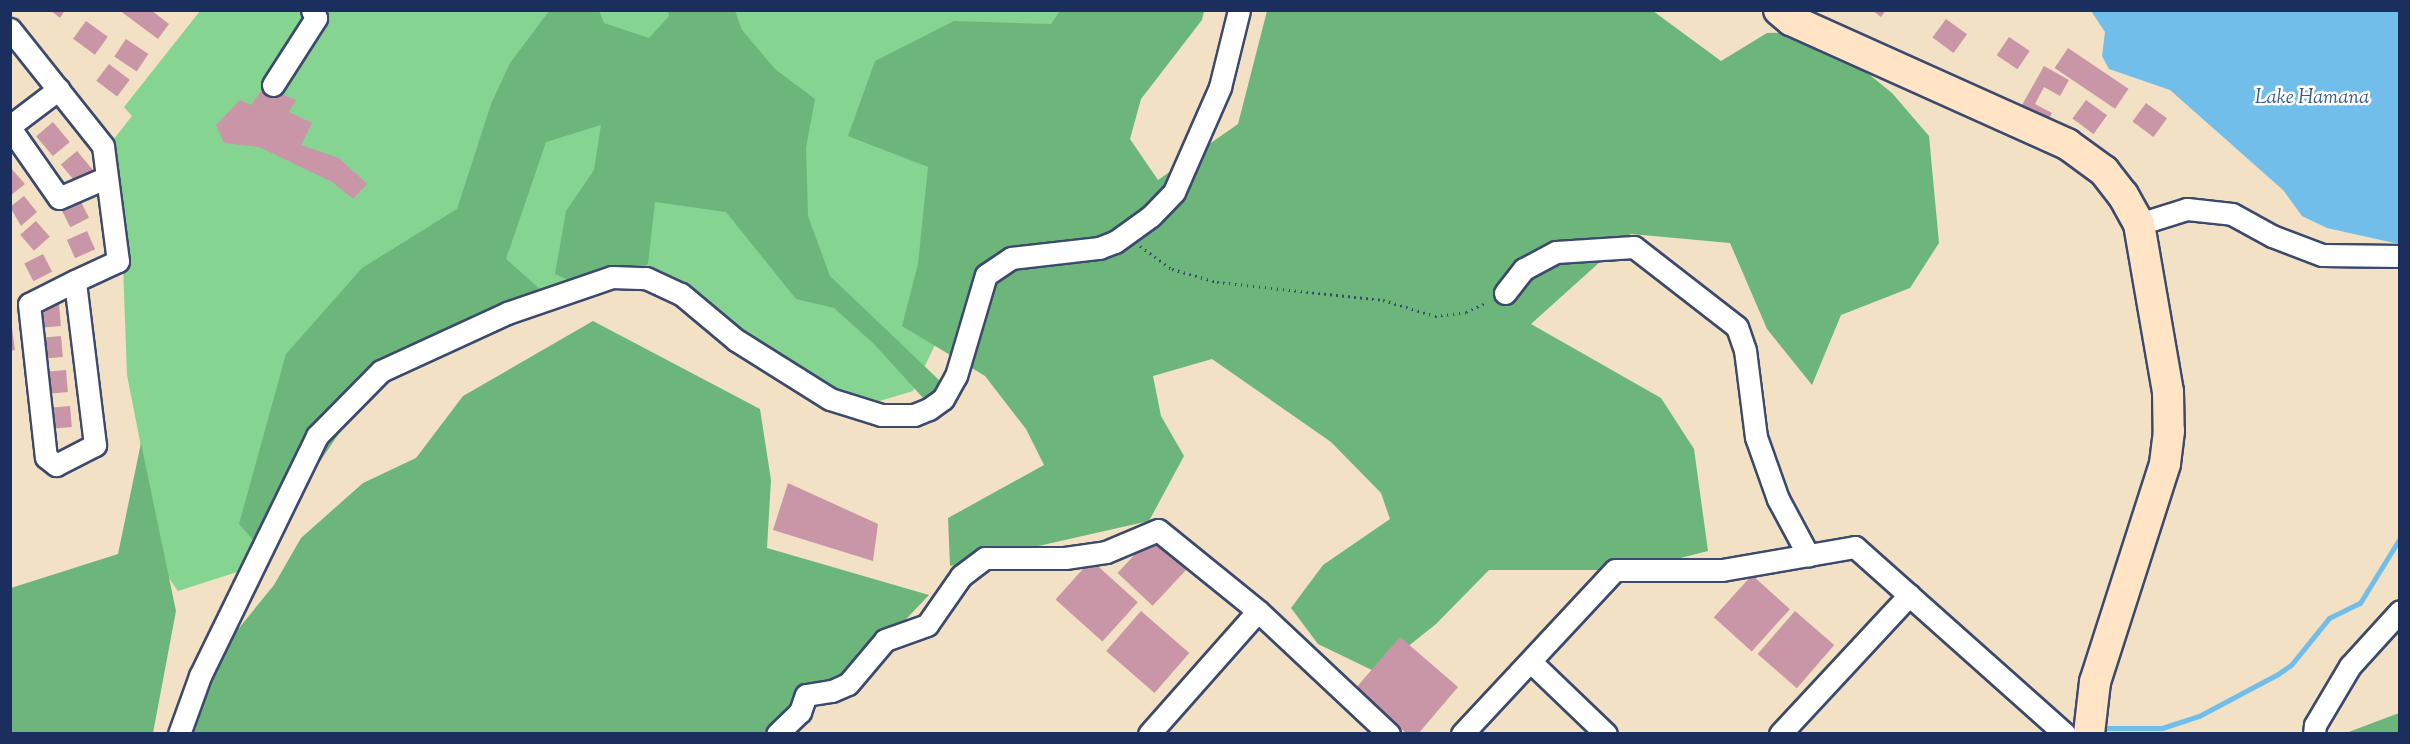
<!DOCTYPE html>
<html>
<head>
<meta charset="utf-8">
<style>
  body { margin:0 }
  #map { position:relative; width:2410px; height:744px; overflow:hidden; background:#f2e1c4; font-family:"Sorts Mill Goudy",serif }
  div>[style] { position:absolute }
  [style*='--x'] { left:calc(var(--x)*1px); top:calc(var(--y)*1px); width:calc(var(--w)*1px); rotate:calc(var(--a)*1deg) }
  .green>* { inset:0; background:#86d492 }
  .forest>* { inset:0; background:#6cb67c }
  .water>* { inset:0; background:#71beeb }
  .stream>* { height:5px; margin:-2.5px; padding:0 2.5px; transform-origin:2.5px; border-radius:2.5px; background:#71beeb }
  .building>* { inset:0; background:#c996a8; transform-origin:0 0 }
  .path>* { height:3px; margin-top:-1.5px; transform-origin:0; background:repeating-linear-gradient(90deg,#3b4a6d 0 1.5px,transparent 0 6px) }
  .roads { filter:drop-shadow(2px 0 #3b4a6d) drop-shadow(-2px 0 #3b4a6d) drop-shadow(0 2px #3b4a6d) drop-shadow(0 -2px #3b4a6d) }
  .street>* { height:21px; margin:-10.5px; padding:0 10.5px; transform-origin:10.5px; border-radius:10.5px; background:#fff }
  .secondary>* { height:30px; margin:-15px; padding:0 15px; transform-origin:15px; border-radius:15px; background:#ffe4c6 }
  span { translate:-50% -50%; white-space:nowrap; text-align:center; line-height:1.15; -webkit-text-stroke:5px #fff; paint-order:stroke }
  .water-label { font-size:20px; color:#355a88; font-style:italic }
  .frame { position:absolute; inset:0; border:12px solid #1b2f5e; pointer-events:none }
</style>
</head>
<body>
<div id="map">
  <div class="green">
    <div style="clip-path:polygon(200px 11px,1094px 11px,913px 391px,863px 406px,784px 366px,680px 287px,578px 277px,378px 359px,265px 523px,237px 572px,178px 591px,166px 574px,127px 375px,122px 238px,110px 144px,132px 116px,124px 107px)"></div>
  </div>
  <div class="forest">
    <div style="clip-path:polygon(549px 11px,599px 11px,604px 23px,649px 38px,669px 16px,668px 11px,735px 11px,742px 30px,775px 69px,815px 99px,806px 148px,808px 216px,830px 276px,939px 380px,935px 411px,874px 344px,834px 308px,796px 299px,726px 212px,655px 202px,648px 264px,617px 282px,581px 286px,555px 274px,566px 211px,594px 170px,601px 125px,546px 142px,506px 259px,558px 305px,467px 345px,381px 371px,261px 549px,239px 524px,286px 354px,362px 268px,457px 209px,491px 104px,510px 63px)"></div>
    <div style="clip-path:polygon(1060px 11px,1204px 11px,1202px 20px,1141px 99px,1130px 139px,1158px 180px,1238px 124px,1267px 11px,1653px 11px,1721px 61px,1767px 33px,1817px 32px,1892px 93px,1929px 136px,1939px 243px,1910px 288px,1841px 315px,1812px 385px,1767px 329px,1730px 243px,1631px 234px,1531px 324px,1661px 398px,1694px 449px,1708px 551px,1633px 570px,1489px 570px,1436px 624px,1376px 672px,1318px 644px,1291px 608px,1323px 565px,1390px 519px,1381px 493px,1331px 442px,1212px 359px,1153px 376px,1161px 416px,1184px 456px,1149px 521px,950px 566px,948px 518px,1044px 465px,1026px 429px,985px 376px,902px 326px,918px 264px,928px 167px,848px 136px,875px 61px,954px 21px,1051px 24px)"></div>
    <div style="clip-path:polygon(593px 321px,760px 409px,771px 480px,767px 548px,929px 595px,853px 675px,826px 682px,766px 733px,182px 734px,200px 676px,274px 585px,301px 538px,363px 483px,416px 458px,463px 396px)"></div>
    <div style="clip-path:polygon(141px 443px,176px 611px,153px 733px,11px 733px,11px 588px,118px 554px)"></div>
    <div style="clip-path:polygon(2399px 713px,2399px 733px,2346px 733px)"></div>
  </div>
  <div class="water">
    <div style="clip-path:polygon(2091px 11px,2399px 11px,2399px 244px,2327px 228px,2302px 216px,2283px 190px,2170px 90px,2109px 69px,2102px 56px,2105px 32px)"></div>
  </div>
  <div class="stream">
    <div style="--x:2101;--y:728;--w:61;--a:0"></div>
    <div style="--x:2162;--y:728;--w:39;--a:-18"></div>
    <div style="--x:2199;--y:716;--w:89;--a:-28"></div>
    <div style="--x:2278;--y:674;--w:16;--a:-35"></div>
    <div style="--x:2291;--y:665;--w:60;--a:-51"></div>
    <div style="--x:2329;--y:618;--w:34;--a:-26"></div>
    <div style="--x:2360;--y:603;--w:76;--a:-58.4"></div>
  </div>
  <div class="building">
    <div style="clip-path:polygon(50px 10px,65px 10px,60px 18px)"></div>
    <div style="clip-path:polygon(119px 10px,151px 10px,169px 24px,158px 39px)"></div>
    <div style="clip-path:polygon(1872px 10px,1886px 10px,1881px 17px)"></div>
    <div style="left:1946px;top:19px;width:26px;height:23px;rotate:36deg"></div>
    <div style="left:86px;top:21px;width:27px;height:22px;rotate:36deg"></div>
    <div style="left:2009px;top:37px;width:25px;height:22px;rotate:34deg"></div>
    <div style="left:126px;top:39px;width:27px;height:21px;rotate:34deg"></div>
    <div style="left:2068px;top:48px;width:73px;height:24px;rotate:34deg"></div>
    <div style="left:109px;top:64px;width:26px;height:21px;rotate:37deg"></div>
    <div style="clip-path:polygon(2044px 66px,2069px 80px,2060px 96px,2044px 87px,2035px 104px,2052px 113px,2048px 120px,2022px 105px)"></div>
    <div style="clip-path:polygon(264px 87px,296px 100px,289px 112px,312px 123px,301px 145px,339px 158px,367px 184px,353px 199px,332px 182px,259px 147px,224px 143px,216px 125px,240px 100px,251px 105px)"></div>
    <div style="left:2086px;top:100px;width:26px;height:23px;rotate:36deg"></div>
    <div style="left:2146px;top:103px;width:26px;height:23px;rotate:36deg"></div>
    <div style="left:53px;top:122px;width:26px;height:22px;rotate:50deg"></div>
    <div style="left:77px;top:151px;width:26px;height:21px;rotate:50deg"></div>
    <div style="clip-path:polygon(10px 167px,25px 184px,10px 196px)"></div>
    <div style="clip-path:polygon(24px 196px,37px 212px,21px 226px,10px 207px)"></div>
    <div style="left:80px;top:200px;width:20px;height:21px;rotate:63deg"></div>
    <div style="left:36px;top:221px;width:21px;height:21px;rotate:49deg"></div>
    <div style="left:87px;top:231px;width:20px;height:22px;rotate:66deg"></div>
    <div style="left:43px;top:254px;width:20px;height:21px;rotate:63deg"></div>
    <div style="left:59px;top:304px;width:22px;height:20px;rotate:85deg"></div>
    <div style="clip-path:polygon(12px 328px,15px 350px,10px 351px,10px 329px)"></div>
    <div style="left:61px;top:336px;width:21px;height:21px;rotate:85deg"></div>
    <div style="left:66px;top:370px;width:22px;height:20px;rotate:85deg"></div>
    <div style="left:70px;top:406px;width:21px;height:20px;rotate:85deg"></div>
    <div style="clip-path:polygon(788px 483px,878px 524px,873px 561px,773px 530px)"></div>
    <div style="left:1153px;top:535px;width:48px;height:52px;rotate:43deg"></div>
    <div style="left:1091px;top:560px;width:63px;height:53px;rotate:42deg"></div>
    <div style="left:1752px;top:575px;width:51px;height:57px;rotate:42deg"></div>
    <div style="left:1141px;top:611px;width:64px;height:53px;rotate:41deg"></div>
    <div style="left:1795px;top:611px;width:52px;height:57px;rotate:41deg"></div>
    <div style="clip-path:polygon(1400px 637px,1458px 687px,1418px 734px,1407px 734px,1355px 689px)"></div>
  </div>
  <div class="path">
    <div style="--x:1140;--y:246;--w:39;--a:36"></div>
    <div style="--x:1172;--y:269;--w:47;--a:16.1"></div>
    <div style="--x:1217;--y:282;--w:167;--a:6.2"></div>
    <div style="--x:1383;--y:300;--w:54;--a:17.1"></div>
    <div style="--x:1435;--y:316;--w:31;--a:-7"></div>
    <div style="--x:1466;--y:312;--w:23;--a:-25"></div>
  </div>
  <div class="roads">
    <div class="street">
      <div style="--x:10;--y:29;--w:149;--a:51.5"></div>
      <div style="--x:103;--y:146;--w:116;--a:82.6"></div>
      <div style="--x:118;--y:261;--w:47;--a:155.1"></div>
      <div style="--x:75;--y:281;--w:51;--a:153.4"></div>
      <div style="--x:29;--y:304;--w:154;--a:83.7"></div>
      <div style="--x:46;--y:457;--w:13;--a:39"></div>
      <div style="--x:56;--y:465;--w:44;--a:-27.1"></div>
      <div style="--x:95;--y:445;--w:165;--a:-97"></div>
      <div style="--x:273;--y:85;--w:80;--a:-57.3"></div>
      <div style="--x:316;--y:18;--w:9;--a:-117"></div>
      <div style="--x:10;--y:126;--w:61;--a:-37.1"></div>
      <div style="--x:10;--y:128;--w:85;--a:55"></div>
      <div style="--x:59;--y:198;--w:50;--a:-23.5"></div>
      <div style="--x:2139;--y:224;--w:50;--a:-17.4"></div>
      <div style="--x:2187;--y:209;--w:45;--a:6.3"></div>
      <div style="--x:2232;--y:214;--w:46;--a:28.8"></div>
      <div style="--x:2272;--y:236;--w:53;--a:20.8"></div>
      <div style="--x:2322;--y:255;--w:78;--a:0.7"></div>
      <div style="--x:1505;--y:293;--w:31;--a:-52"></div>
      <div style="--x:1524;--y:269;--w:36;--a:-28"></div>
      <div style="--x:1556;--y:252;--w:78;--a:-3.7"></div>
      <div style="--x:1634;--y:247;--w:130;--a:37.8"></div>
      <div style="--x:1737;--y:327;--w:24;--a:71"></div>
      <div style="--x:1745;--y:350;--w:88;--a:82.8"></div>
      <div style="--x:1756;--y:437;--w:66;--a:70.5"></div>
      <div style="--x:1778;--y:499;--w:64;--a:61.8"></div>
      <div style="--x:1531;--y:662;--w:104;--a:43.8"></div>
      <div style="--x:179;--y:734;--w:62;--a:-70.1"></div>
      <div style="--x:200;--y:676;--w:267;--a:-64"></div>
      <div style="--x:317;--y:436;--w:91;--a:-45.4"></div>
      <div style="--x:381;--y:371;--w:139;--a:-24.7"></div>
      <div style="--x:507;--y:313;--w:111;--a:-18.9"></div>
      <div style="--x:612;--y:277;--w:34;--a:2"></div>
      <div style="--x:646;--y:278;--w:38;--a:25"></div>
      <div style="--x:681;--y:294;--w:72;--a:39.9"></div>
      <div style="--x:736;--y:340;--w:111;--a:32.1"></div>
      <div style="--x:830;--y:399;--w:53;--a:17.4"></div>
      <div style="--x:881;--y:415;--w:33;--a:0"></div>
      <div style="--x:914;--y:415;--w:16;--a:-22"></div>
      <div style="--x:929;--y:409;--w:17;--a:-36"></div>
      <div style="--x:943;--y:399;--w:26;--a:-61"></div>
      <div style="--x:956;--y:376;--w:105;--a:-73.5"></div>
      <div style="--x:986;--y:275;--w:30;--a:-34"></div>
      <div style="--x:1011;--y:258;--w:89;--a:-6.5"></div>
      <div style="--x:1099;--y:248;--w:17;--a:-21"></div>
      <div style="--x:1115;--y:242;--w:44;--a:-35.8"></div>
      <div style="--x:1151;--y:216;--w:33;--a:-46"></div>
      <div style="--x:1174;--y:192;--w:115;--a:-66.3"></div>
      <div style="--x:1220;--y:87;--w:79;--a:-76.1"></div>
      <div style="--x:777;--y:734;--w:32;--a:-44"></div>
      <div style="--x:800;--y:712;--w:18;--a:-71"></div>
      <div style="--x:806;--y:695;--w:26;--a:-9"></div>
      <div style="--x:832;--y:691;--w:17;--a:-24"></div>
      <div style="--x:848;--y:684;--w:57;--a:-49.9"></div>
      <div style="--x:885;--y:640;--w:45;--a:-19.7"></div>
      <div style="--x:927;--y:625;--w:60;--a:-55.2"></div>
      <div style="--x:961;--y:576;--w:30;--a:-37"></div>
      <div style="--x:985;--y:558;--w:80;--a:0"></div>
      <div style="--x:1065;--y:558;--w:41;--a:-8.3"></div>
      <div style="--x:1106;--y:552;--w:56;--a:-22.9"></div>
      <div style="--x:1158;--y:530;--w:129;--a:39"></div>
      <div style="--x:1258;--y:611;--w:180;--a:43.2"></div>
      <div style="--x:1149;--y:734;--w:164;--a:-48.5"></div>
      <div style="--x:1462;--y:734;--w:224;--a:-47"></div>
      <div style="--x:1615;--y:570;--w:107;--a:0"></div>
      <div style="--x:1722;--y:570;--w:135;--a:-9.8"></div>
      <div style="--x:1855;--y:547;--w:281;--a:41.7"></div>
      <div style="--x:1780;--y:734;--w:190;--a:-47.1"></div>
      <div style="--x:2314;--y:734;--w:9;--a:-84"></div>
      <div style="--x:2315;--y:725;--w:69;--a:-59.3"></div>
      <div style="--x:2350;--y:666;--w:74;--a:-47.7"></div>
    </div>
    <div class="secondary">
      <div style="--x:1779;--y:10;--w:16;--a:40"></div>
      <div style="--x:1791;--y:20;--w:303;--a:24.2"></div>
      <div style="--x:2067;--y:144;--w:46;--a:36.1"></div>
      <div style="--x:2104;--y:171;--w:31;--a:52"></div>
      <div style="--x:2123;--y:195;--w:33;--a:61"></div>
      <div style="--x:2139;--y:224;--w:170;--a:80.2"></div>
      <div style="--x:2168;--y:392;--w:39;--a:89"></div>
      <div style="--x:2169;--y:431;--w:33;--a:97"></div>
      <div style="--x:2165;--y:464;--w:229;--a:107.8"></div>
      <div style="--x:2095;--y:682;--w:52;--a:96.6"></div>
    </div>
  </div>
  <div class="water-label">
    <span style="left:2312px;top:98px">Lake Hamana</span>
  </div>
  <div class="frame"></div>
</div>
</body>
</html>
